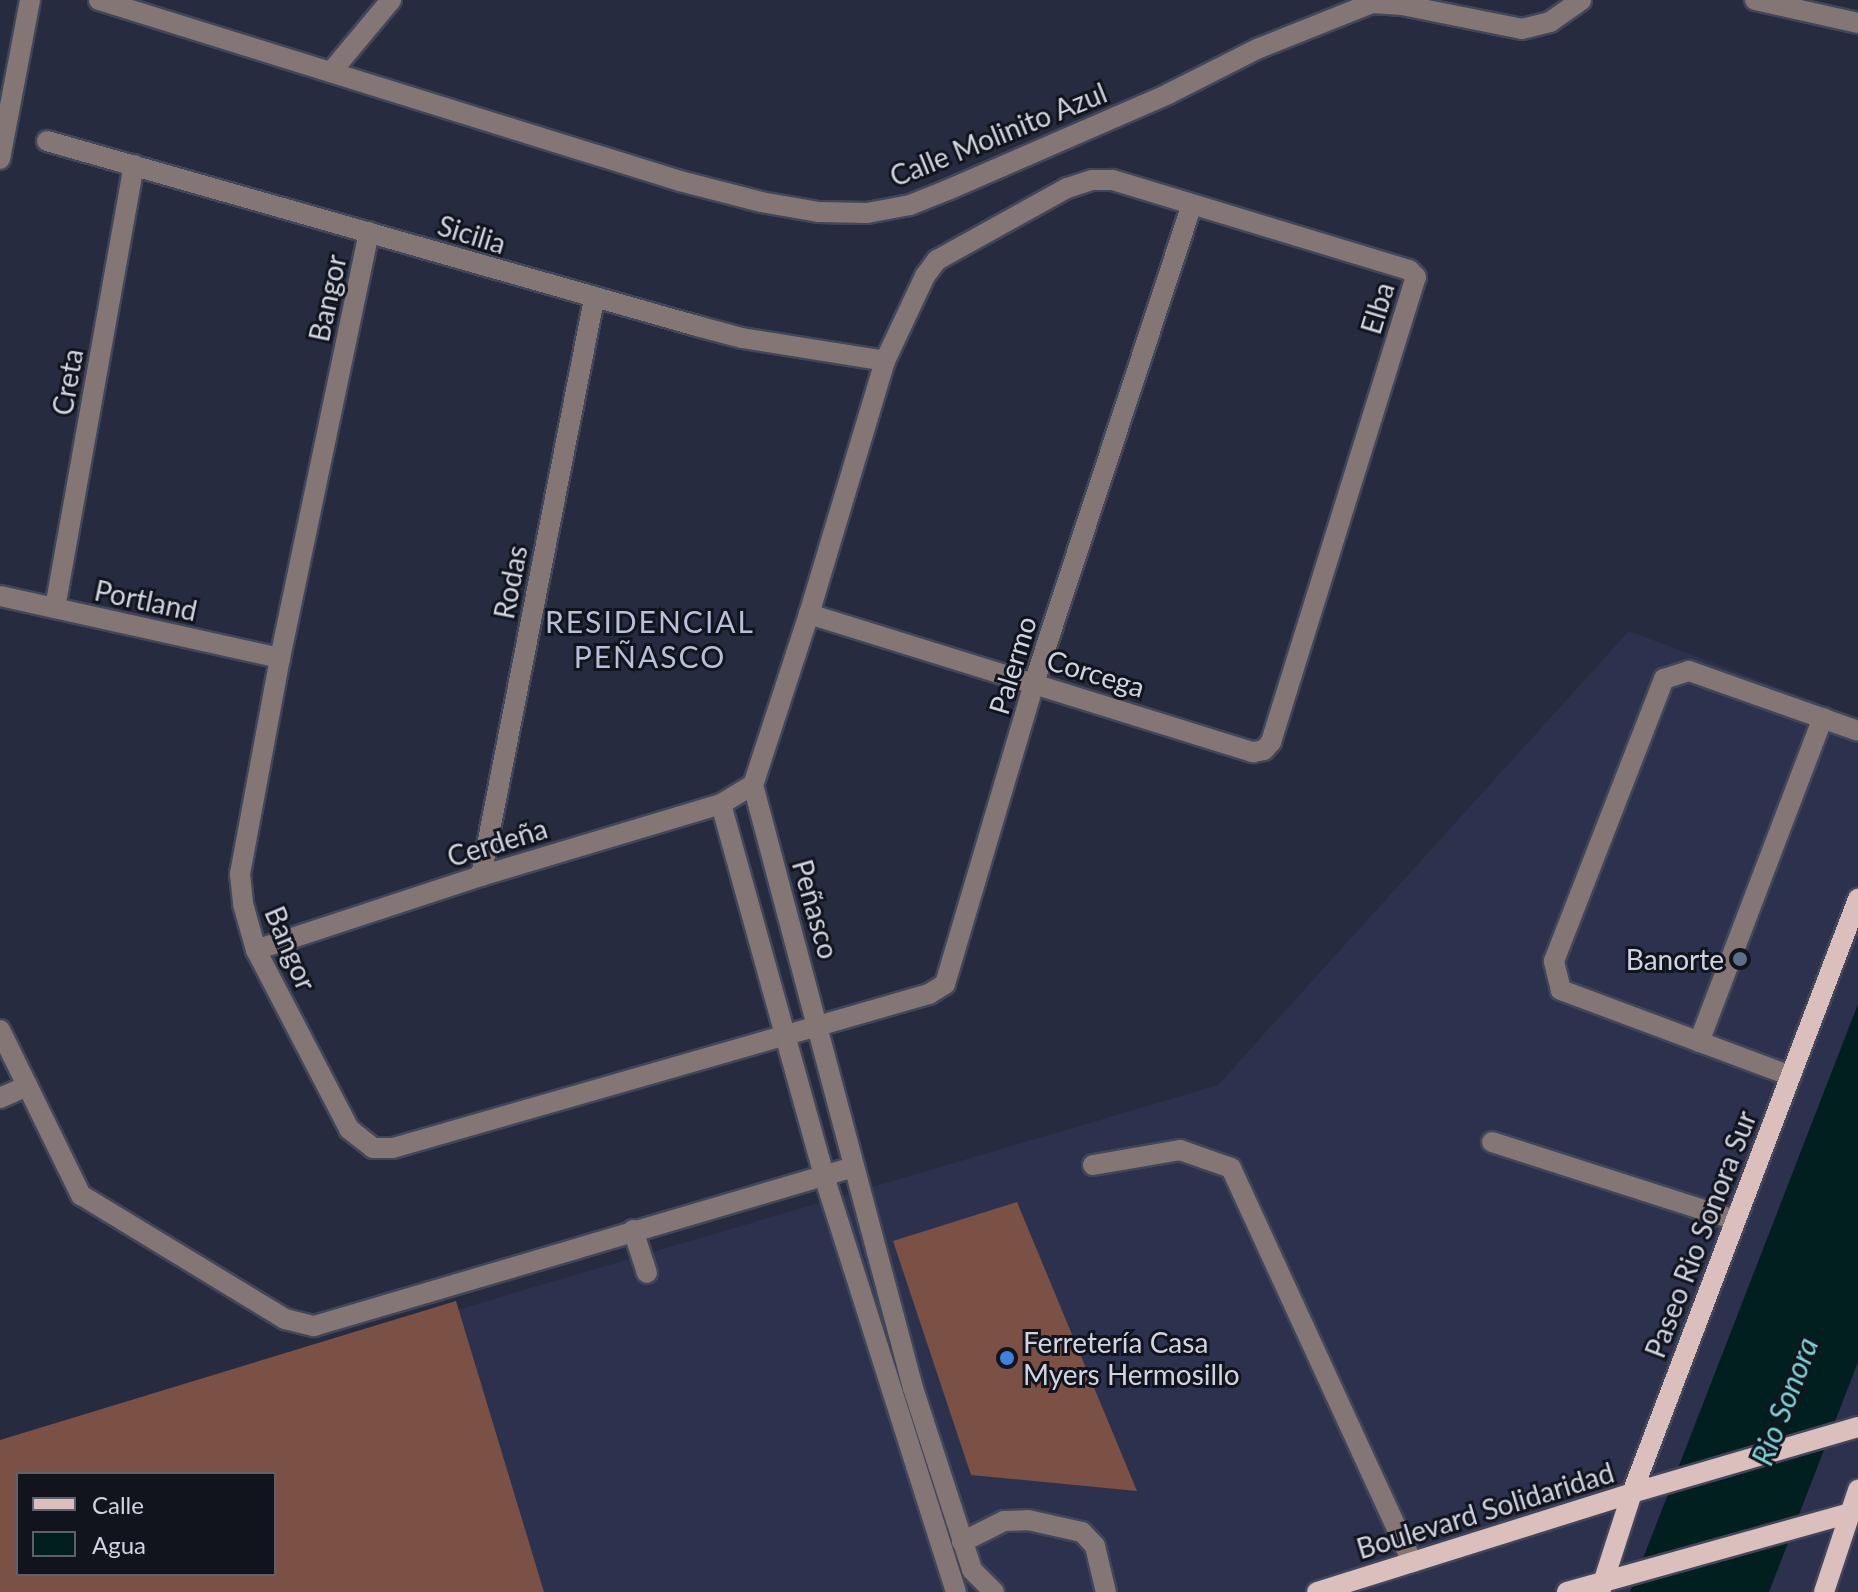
<!DOCTYPE html>
<html>
<head>
<meta charset="utf-8">
<style>
  body { margin:0 }
  #map { position:relative; width:1858px; height:1592px; overflow:hidden; background:#262b3f; font-family:Lato,sans-serif }
  div>[style] { position:absolute }
  [style*='--x'] { left:calc(var(--x)*1px); top:calc(var(--y)*1px); width:calc(var(--w)*1px); rotate:calc(var(--a)*1deg) }
  .built>* { inset:0; background:#2c324d }
  .water>* { inset:0; background:#011f1f }
  .building>* { inset:0; background:#7a5144 }
  .roads { filter:drop-shadow(2px 0 #414659) drop-shadow(-2px 0 #414659) drop-shadow(0 2px #414659) drop-shadow(0 -2px #414659) }
  .minor>* { height:20px; margin:-10px; padding:0 10px; transform-origin:10px; border-radius:10px; background:#837675 }
  .major>* { height:20px; margin:-10px; padding:0 10px; transform-origin:10px; border-radius:10px; background:#dbbfbd }
  .dots>* { width:22px; height:22px; translate:-50% -50%; box-sizing:border-box; border:4px solid #12141d; border-radius:50% }
  span { translate:-50% -50%; white-space:nowrap; text-align:center; line-height:1.15; -webkit-text-stroke:6px #12141d; paint-order:stroke }
  .street-label { font-size:28px; color:#d0d4e1 }
  .poi-label { font-size:28px; color:#d0d4e1 }
  .right { translate:-100% -50%; text-align:right }
  .left { translate:0 -50%; text-align:left }
  .neighbourhood-label { font-size:30px; color:#b8bfd9; letter-spacing:2px }
  .water-label { font-size:30px; color:#77d5d6; font-style:italic }
  .legend { position:absolute; left:16px; top:1472px; width:260px; height:104px; box-sizing:border-box; background:#12141d; border:2px solid #5e616b; margin:0; padding:10px 14px; list-style:none; font-size:24px; color:#d0d4e1 }
  .legend li { display:flex; align-items:center; gap:16px; height:40px }
  .legend b { width:40px; border:2px solid #5e616b }
</style>
</head>
<body>
<div id="map">
  <div class="built">
    <div style="clip-path:polygon(evenodd,1629px 631px,1858px 718px,1858px 1592px,0 1592px,0 1445px,1218px 1085px,1629px 631px,18px 1474px,274px 1474px,274px 1574px,18px 1574px,18px 1474px)"></div>
  </div>
  <div class="water">
    <div style="clip-path:polygon(1858px 1004px,1858px 1362px,1769px 1592px,1630px 1592px)"></div>
  </div>
  <div class="building">
    <div style="clip-path:polygon(1017px 1202px,1137px 1491px,971px 1475px,893px 1241px)"></div>
    <div style="clip-path:polygon(evenodd,456px 1301px,544px 1592px,0 1592px,0 1440px,456px 1301px,18px 1474px,274px 1474px,274px 1574px,18px 1574px,18px 1474px)"></div>
  </div>
  <div class="roads">
    <div class="minor">
      <div style="--x:99;--y:0;--w:609;--a:17.3"></div>
      <div style="--x:680;--y:181;--w:84;--a:14.5"></div>
      <div style="--x:761;--y:202;--w:59;--a:9.8"></div>
      <div style="--x:819;--y:212;--w:48;--a:1.2"></div>
      <div style="--x:867;--y:213;--w:44;--a:-10.5"></div>
      <div style="--x:910;--y:205;--w:43;--a:-21.8"></div>
      <div style="--x:950;--y:189;--w:238;--a:-23.5"></div>
      <div style="--x:1168;--y:94;--w:100;--a:-26.8"></div>
      <div style="--x:1257;--y:49;--w:124;--a:-21.8"></div>
      <div style="--x:1372;--y:3;--w:30;--a:4"></div>
      <div style="--x:1402;--y:5;--w:122;--a:11.3"></div>
      <div style="--x:1522;--y:29;--w:29;--a:-14"></div>
      <div style="--x:1550;--y:22;--w:38;--a:-35"></div>
      <div style="--x:1755;--y:0;--w:106;--a:12.6"></div>
      <div style="--x:331;--y:72;--w:94;--a:-50.2"></div>
      <div style="--x:47;--y:141;--w:676;--a:15.89"></div>
      <div style="--x:697;--y:326;--w:47;--a:14.9"></div>
      <div style="--x:742;--y:338;--w:145;--a:9.1"></div>
      <div style="--x:0;--y:159;--w:162;--a:-79.3"></div>
      <div style="--x:369;--y:232;--w:435;--a:101.8"></div>
      <div style="--x:280;--y:658;--w:220;--a:100.5"></div>
      <div style="--x:240;--y:874;--w:30;--a:84"></div>
      <div style="--x:243;--y:904;--w:48;--a:74.2"></div>
      <div style="--x:256;--y:950;--w:202;--a:62.5"></div>
      <div style="--x:349;--y:1129;--w:31;--a:38"></div>
      <div style="--x:373;--y:1148;--w:20;--a:0"></div>
      <div style="--x:393;--y:1148;--w:558;--a:-16.03"></div>
      <div style="--x:929;--y:994;--w:19;--a:-32"></div>
      <div style="--x:945;--y:984;--w:314;--a:-73.5"></div>
      <div style="--x:1034;--y:683;--w:504;--a:-71.74"></div>
      <div style="--x:0;--y:596;--w:287;--a:12.5"></div>
      <div style="--x:55;--y:608;--w:450;--a:-79.9"></div>
      <div style="--x:809;--y:614;--w:465;--a:17.3"></div>
      <div style="--x:1253;--y:752;--w:11;--a:-10"></div>
      <div style="--x:1264;--y:750;--w:11;--a:-49"></div>
      <div style="--x:1271;--y:742;--w:487;--a:-72.7"></div>
      <div style="--x:1416;--y:277;--w:10;--a:-135"></div>
      <div style="--x:1409;--y:270;--w:310;--a:-163.1"></div>
      <div style="--x:1112;--y:180;--w:20;--a:180"></div>
      <div style="--x:1092;--y:180;--w:26;--a:162"></div>
      <div style="--x:1067;--y:188;--w:149;--a:151"></div>
      <div style="--x:937;--y:260;--w:20;--a:127"></div>
      <div style="--x:925;--y:276;--w:94;--a:115.2"></div>
      <div style="--x:885;--y:361;--w:264;--a:106.7"></div>
      <div style="--x:809;--y:614;--w:180;--a:108.1"></div>
      <div style="--x:753;--y:785;--w:624;--a:75.14"></div>
      <div style="--x:913;--y:1388;--w:191;--a:72"></div>
      <div style="--x:972;--y:1570;--w:31;--a:45"></div>
      <div style="--x:721;--y:804;--w:386;--a:74.5"></div>
      <div style="--x:824;--y:1176;--w:436;--a:72.4"></div>
      <div style="--x:481;--y:876;--w:588;--a:-78.92"></div>
      <div style="--x:256;--y:950;--w:237;--a:-18.2"></div>
      <div style="--x:481;--y:876;--w:251;--a:-16.7"></div>
      <div style="--x:721;--y:804;--w:37;--a:-31"></div>
      <div style="--x:0;--y:1030;--w:184;--a:63.9"></div>
      <div style="--x:81;--y:1195;--w:239;--a:31.3"></div>
      <div style="--x:285;--y:1319;--w:30;--a:14"></div>
      <div style="--x:314;--y:1326;--w:563;--a:-16.41"></div>
      <div style="--x:1699;--y:1042;--w:347;--a:-69.1"></div>
      <div style="--x:1791;--y:1076;--w:246;--a:-159.5"></div>
      <div style="--x:1561;--y:990;--w:30;--a:-104"></div>
      <div style="--x:1554;--y:961;--w:303;--a:-68.7"></div>
      <div style="--x:1664;--y:679;--w:26;--a:-18"></div>
      <div style="--x:1689;--y:671;--w:179;--a:19.5"></div>
      <div style="--x:0;--y:1098;--w:30;--a:-24"></div>
      <div style="--x:1492;--y:1142;--w:255;--a:17.8"></div>
      <div style="--x:1093;--y:1165;--w:88;--a:-9.8"></div>
      <div style="--x:1180;--y:1150;--w:54;--a:19.4"></div>
      <div style="--x:1231;--y:1168;--w:434;--a:65.3"></div>
      <div style="--x:633;--y:1230;--w:45;--a:72"></div>
      <div style="--x:962;--y:1542;--w:47;--a:-26.6"></div>
      <div style="--x:1004;--y:1521;--w:24;--a:-2"></div>
      <div style="--x:1028;--y:1520;--w:55;--a:12.5"></div>
      <div style="--x:1082;--y:1532;--w:19;--a:47"></div>
      <div style="--x:1095;--y:1546;--w:47;--a:76.6"></div>
    </div>
    <div class="major">
      <div style="--x:1317;--y:1592;--w:330;--a:-17.4"></div>
      <div style="--x:1632;--y:1493;--w:235;--a:-16.3"></div>
      <div style="--x:1567;--y:1592;--w:302;--a:-15.6"></div>
      <div style="--x:1600;--y:1592;--w:104;--a:-72.1"></div>
      <div style="--x:1632;--y:1493;--w:636;--a:-69.17"></div>
      <div style="--x:1824;--y:1592;--w:108;--a:-71.6"></div>
    </div>
  </div>
  <div class="dots">
    <div style="left:1740px;top:959px;background:#5c6f8a"></div>
    <div style="left:1007px;top:1358px;background:#3f7fe0"></div>
  </div>
  <div class="street-label">
    <span style="left:998px;top:134px;rotate:-22deg">Calle Molinito Azul</span>
    <span style="left:472px;top:234px;rotate:17deg">Sicilia</span>
    <span style="left:327px;top:298px;rotate:-78deg">Bangor</span>
    <span style="left:1377px;top:308px;rotate:-73deg">Elba</span>
    <span style="left:67px;top:382px;rotate:-80deg">Creta</span>
    <span style="left:510px;top:582px;rotate:-79deg">Rodas</span>
    <span style="left:146px;top:600px;rotate:12deg">Portland</span>
    <span style="left:1012px;top:665px;rotate:-73deg">Palermo</span>
    <span style="left:1096px;top:673px;rotate:17deg">Corcega</span>
    <span style="left:497px;top:842px;rotate:-17deg">Cerdeña</span>
    <span style="left:816px;top:909px;rotate:74deg">Peñasco</span>
    <span style="left:291px;top:948px;rotate:67deg">Bangor</span>
    <span style="left:1700px;top:1234px;rotate:-69deg">Paseo Rio Sonora Sur</span>
    <span style="left:1485px;top:1510px;rotate:-17deg">Boulevard Solidaridad</span>
  </div>
  <div class="poi-label">
    <span class="right" style="left:1724px;top:959px">Banorte</span>
    <span class="left" style="left:1023px;top:1358px">Ferretería Casa<br>Myers Hermosillo</span>
  </div>
  <div class="neighbourhood-label">
    <span style="left:650px;top:638px">RESIDENCIAL<br>PEÑASCO</span>
  </div>
  <div class="water-label">
    <span style="left:1784px;top:1401px;rotate:-69deg">Rio Sonora</span>
  </div>
  <ul class="legend">
  <li><b style="height:10px;background:#dbbfbd"></b>Calle</li>
  <li><b style="height:22px;background:#011f1f"></b>Agua</li>
  </ul>
</div>
</body>
</html>
